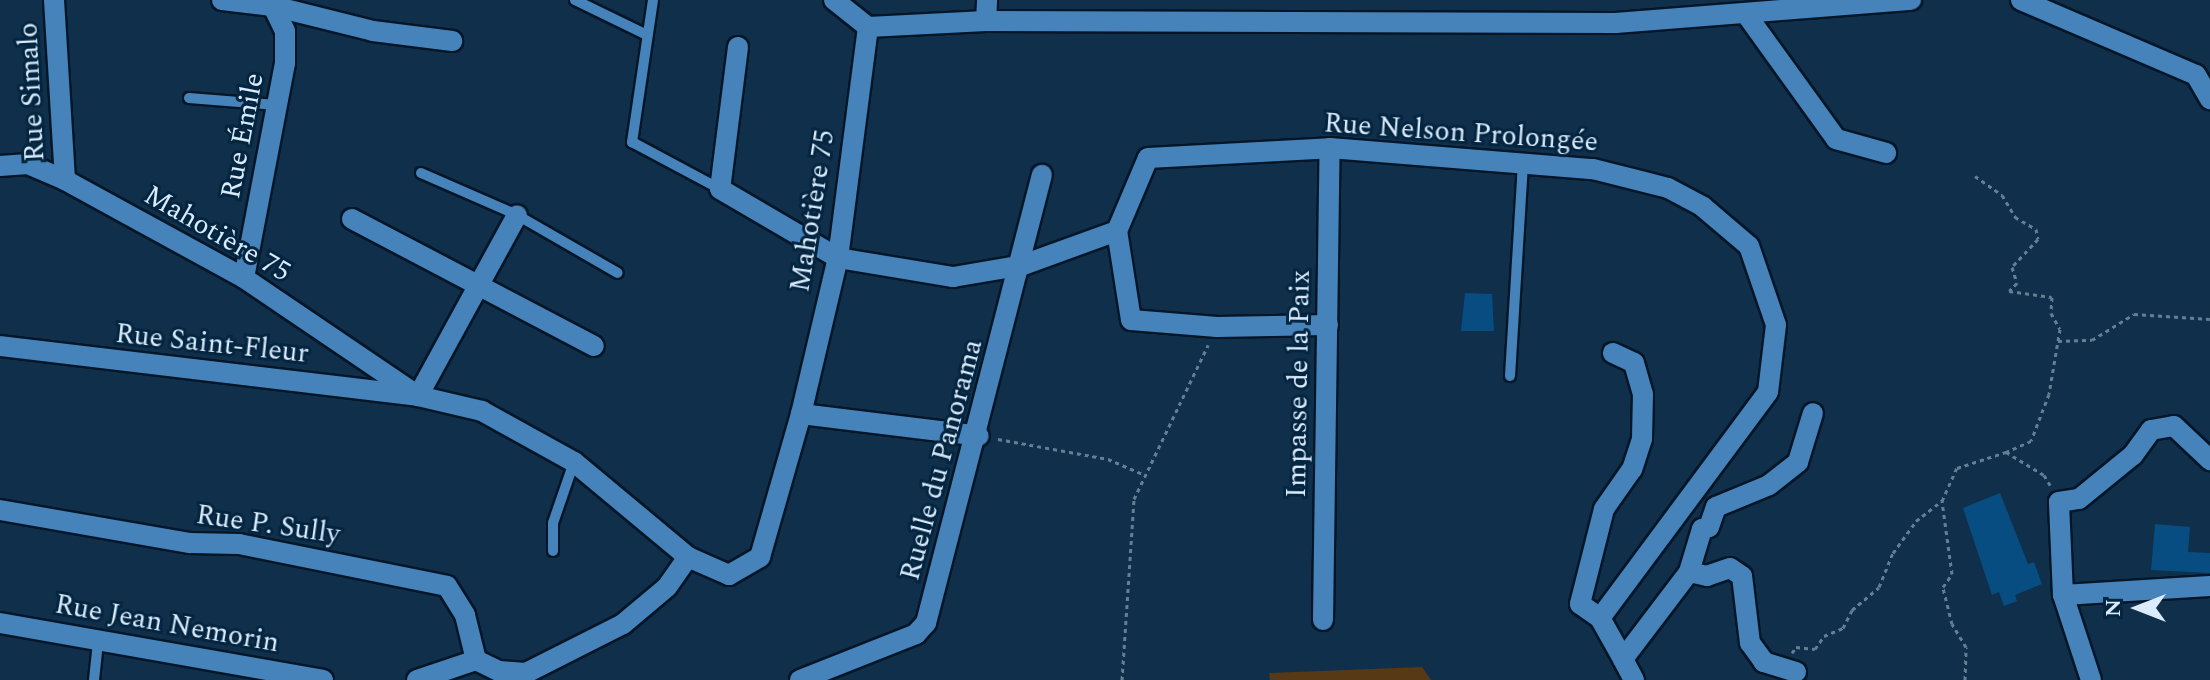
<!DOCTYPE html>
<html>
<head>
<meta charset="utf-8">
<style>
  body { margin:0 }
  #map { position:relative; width:2210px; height:680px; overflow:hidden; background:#0f2f4b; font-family:Spectral,serif }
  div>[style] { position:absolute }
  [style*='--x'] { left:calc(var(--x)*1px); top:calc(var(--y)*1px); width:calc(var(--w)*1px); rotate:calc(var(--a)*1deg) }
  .green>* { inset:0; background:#573916 }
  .building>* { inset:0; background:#074d81 }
  .path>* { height:3px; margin-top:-1.5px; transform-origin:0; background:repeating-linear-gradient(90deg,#647e96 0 4px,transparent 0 8px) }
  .roads { filter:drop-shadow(2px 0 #041627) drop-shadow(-2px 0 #041627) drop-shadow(0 2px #041627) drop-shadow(0 -2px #041627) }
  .lane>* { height:10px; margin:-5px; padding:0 5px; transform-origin:5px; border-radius:5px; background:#4683ba }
  .street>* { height:20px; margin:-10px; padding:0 10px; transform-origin:10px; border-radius:10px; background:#4683ba }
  span { translate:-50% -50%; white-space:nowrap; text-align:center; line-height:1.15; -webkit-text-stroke:6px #042540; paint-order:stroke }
  .street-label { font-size:28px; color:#d9ebfd }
  .north { position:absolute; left:2098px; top:568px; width:80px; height:80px; -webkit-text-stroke:6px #042540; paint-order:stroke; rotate:270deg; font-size:22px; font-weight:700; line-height:32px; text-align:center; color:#d9ebfd }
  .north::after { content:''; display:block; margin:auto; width:28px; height:36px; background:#d9ebfd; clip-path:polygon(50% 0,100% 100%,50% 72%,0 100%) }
</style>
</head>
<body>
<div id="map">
  <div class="green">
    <div style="clip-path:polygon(1422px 667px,1431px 680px,1270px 680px,1269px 673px)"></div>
  </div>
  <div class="building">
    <div style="clip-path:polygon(1465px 293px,1492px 294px,1494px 331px,1461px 331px)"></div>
    <div style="clip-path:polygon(2000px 493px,2028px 564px,2034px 562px,2042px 584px,2015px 595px,2017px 601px,2004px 606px,1999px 592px,1992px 595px,1963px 508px)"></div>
    <div style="clip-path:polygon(2155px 524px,2190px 527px,2188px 552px,2210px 553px,2210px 573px,2151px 570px)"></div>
  </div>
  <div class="path">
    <div style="--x:1975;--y:176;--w:33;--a:35"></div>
    <div style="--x:2002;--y:195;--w:26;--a:59"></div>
    <div style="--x:2015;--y:217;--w:24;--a:30"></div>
    <div style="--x:2036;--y:229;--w:10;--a:79"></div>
    <div style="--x:2038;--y:239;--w:38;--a:133"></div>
    <div style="--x:2012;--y:267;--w:17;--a:73"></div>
    <div style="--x:2017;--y:283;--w:11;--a:135"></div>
    <div style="--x:2009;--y:291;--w:43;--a:7.9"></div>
    <div style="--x:2052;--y:297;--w:16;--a:94"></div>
    <div style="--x:2051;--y:313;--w:18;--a:61"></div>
    <div style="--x:2060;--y:329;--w:66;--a:99.6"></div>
    <div style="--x:2049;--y:394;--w:50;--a:111"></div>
    <div style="--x:2031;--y:441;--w:27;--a:156"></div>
    <div style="--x:2006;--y:452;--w:44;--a:31.2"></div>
    <div style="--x:2044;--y:475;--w:12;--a:59"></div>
    <div style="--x:2058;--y:341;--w:34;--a:-2"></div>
    <div style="--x:2092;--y:340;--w:49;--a:-31.8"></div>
    <div style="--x:2134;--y:314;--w:76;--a:3.8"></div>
    <div style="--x:998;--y:439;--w:112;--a:10.3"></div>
    <div style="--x:1108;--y:459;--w:40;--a:23.4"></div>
    <div style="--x:1792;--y:653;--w:7;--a:-56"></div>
    <div style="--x:1796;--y:647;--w:19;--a:6"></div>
    <div style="--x:1815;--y:649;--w:16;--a:-55"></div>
    <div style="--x:1824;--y:636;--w:21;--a:-23"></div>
    <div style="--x:1843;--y:628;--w:20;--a:-63"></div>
    <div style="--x:1852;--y:610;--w:35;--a:-40"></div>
    <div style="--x:1879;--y:587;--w:37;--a:-68"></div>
    <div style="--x:1893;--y:553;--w:39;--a:-54"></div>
    <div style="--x:1916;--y:521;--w:33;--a:-38"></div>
    <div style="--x:1122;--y:680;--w:181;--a:-86.2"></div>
    <div style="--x:1134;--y:499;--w:171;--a:-64.3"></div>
    <div style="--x:1965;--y:680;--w:33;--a:-88"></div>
    <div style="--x:1966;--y:647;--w:27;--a:-121"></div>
    <div style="--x:1952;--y:624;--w:38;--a:-104"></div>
    <div style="--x:1943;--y:587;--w:16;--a:-55"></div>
    <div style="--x:1952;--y:574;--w:74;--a:-97.8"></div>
    <div style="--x:1942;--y:501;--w:36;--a:-66"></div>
    <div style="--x:1957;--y:468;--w:52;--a:-18.1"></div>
  </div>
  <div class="roads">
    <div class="lane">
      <div style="--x:575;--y:0;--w:80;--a:25.9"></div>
      <div style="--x:653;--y:0;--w:144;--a:98.4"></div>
      <div style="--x:632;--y:142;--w:100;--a:28.1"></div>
      <div style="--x:189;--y:98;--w:88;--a:4.5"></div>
      <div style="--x:421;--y:173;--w:105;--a:23.6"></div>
      <div style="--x:517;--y:215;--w:116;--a:29.9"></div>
      <div style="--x:1510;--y:376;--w:213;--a:-86.5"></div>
      <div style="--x:553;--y:551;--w:28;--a:-90"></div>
      <div style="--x:553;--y:523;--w:65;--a:-71"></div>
      <div style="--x:94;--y:680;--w:39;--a:-84"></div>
    </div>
    <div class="street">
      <div style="--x:54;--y:0;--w:180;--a:86.5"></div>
      <div style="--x:222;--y:0;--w:51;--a:6.7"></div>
      <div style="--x:273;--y:6;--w:103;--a:14"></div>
      <div style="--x:373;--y:31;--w:80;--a:7.2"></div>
      <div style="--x:834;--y:0;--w:43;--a:38.5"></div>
      <div style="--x:2021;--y:0;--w:190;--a:23.2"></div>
      <div style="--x:2196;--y:75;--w:28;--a:60"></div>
      <div style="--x:1746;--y:14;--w:154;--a:54.2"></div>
      <div style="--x:1836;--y:139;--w:52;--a:15.6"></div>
      <div style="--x:986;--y:21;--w:21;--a:-87"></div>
      <div style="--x:738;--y:47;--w:143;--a:97.2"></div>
      <div style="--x:720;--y:189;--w:137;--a:30.3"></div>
      <div style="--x:838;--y:258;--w:117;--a:9.4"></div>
      <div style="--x:953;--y:277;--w:71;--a:-9.7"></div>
      <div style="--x:1023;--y:265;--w:100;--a:-19.9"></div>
      <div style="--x:0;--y:166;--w:28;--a:-4"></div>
      <div style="--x:28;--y:164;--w:40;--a:23.4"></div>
      <div style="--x:65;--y:180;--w:204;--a:28.7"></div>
      <div style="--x:244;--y:278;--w:210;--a:34.1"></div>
      <div style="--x:418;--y:396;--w:66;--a:13.2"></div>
      <div style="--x:482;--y:411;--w:105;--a:29"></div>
      <div style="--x:574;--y:462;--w:148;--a:39.8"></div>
      <div style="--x:688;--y:557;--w:45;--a:23.7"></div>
      <div style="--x:729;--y:575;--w:36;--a:-30"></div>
      <div style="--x:760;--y:557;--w:149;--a:-74"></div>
      <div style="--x:801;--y:414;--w:160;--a:-76.7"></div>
      <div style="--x:838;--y:258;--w:233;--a:-82.6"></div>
      <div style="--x:868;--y:27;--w:118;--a:-2.9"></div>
      <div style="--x:986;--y:21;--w:630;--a:0.18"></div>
      <div style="--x:1616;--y:23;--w:296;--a:-4.5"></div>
      <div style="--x:352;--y:219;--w:273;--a:27.7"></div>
      <div style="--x:244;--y:278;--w:219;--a:-79.2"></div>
      <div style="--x:285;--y:63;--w:32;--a:-90"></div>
      <div style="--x:285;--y:31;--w:28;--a:-116"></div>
      <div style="--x:1328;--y:325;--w:111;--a:179"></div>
      <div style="--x:1217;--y:327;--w:86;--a:-175.3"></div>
      <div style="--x:1131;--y:320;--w:90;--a:-98.9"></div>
      <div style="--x:1117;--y:231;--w:79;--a:-67"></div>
      <div style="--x:1148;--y:158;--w:182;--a:-3.1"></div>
      <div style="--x:1330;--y:148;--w:264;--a:4.6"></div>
      <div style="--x:1593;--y:169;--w:77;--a:14.2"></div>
      <div style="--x:1668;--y:188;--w:40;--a:28"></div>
      <div style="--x:1703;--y:207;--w:60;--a:40.3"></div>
      <div style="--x:1749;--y:246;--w:83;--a:71.1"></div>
      <div style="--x:1776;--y:325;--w:67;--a:96.8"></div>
      <div style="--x:1768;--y:392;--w:282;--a:126.6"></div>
      <div style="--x:0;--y:346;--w:421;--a:6.8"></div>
      <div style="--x:418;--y:396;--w:206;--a:-61.3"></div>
      <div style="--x:1613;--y:353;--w:23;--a:25"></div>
      <div style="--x:1634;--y:363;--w:32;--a:74"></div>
      <div style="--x:1643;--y:394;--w:45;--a:91.3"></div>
      <div style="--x:1642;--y:439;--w:32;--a:108"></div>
      <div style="--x:1632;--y:469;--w:49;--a:125"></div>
      <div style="--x:1604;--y:509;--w:98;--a:104.2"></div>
      <div style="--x:1580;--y:604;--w:24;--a:35"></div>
      <div style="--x:1600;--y:618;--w:47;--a:60.7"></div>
      <div style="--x:801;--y:414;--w:179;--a:7"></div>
      <div style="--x:0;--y:510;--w:193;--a:9.9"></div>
      <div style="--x:190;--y:543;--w:49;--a:1.2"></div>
      <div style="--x:239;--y:544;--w:212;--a:11.4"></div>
      <div style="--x:447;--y:586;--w:34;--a:58"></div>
      <div style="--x:465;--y:615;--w:46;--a:76.3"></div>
      <div style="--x:2063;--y:595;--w:147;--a:-3.5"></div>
      <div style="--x:1323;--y:620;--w:472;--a:-89.2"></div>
      <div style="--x:0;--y:623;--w:328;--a:10"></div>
      <div style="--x:1796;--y:672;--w:34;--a:-163"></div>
      <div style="--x:1764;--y:662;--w:24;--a:-126"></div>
      <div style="--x:1750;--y:643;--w:67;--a:-96.8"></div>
      <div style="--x:1742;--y:576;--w:14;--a:-146"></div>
      <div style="--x:1730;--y:568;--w:24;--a:161"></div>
      <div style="--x:1707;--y:576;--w:18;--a:-167"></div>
      <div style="--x:1689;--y:572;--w:45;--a:-73.2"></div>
      <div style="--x:1702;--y:529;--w:7;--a:-16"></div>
      <div style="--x:1709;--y:527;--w:21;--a:-71"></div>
      <div style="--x:1716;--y:507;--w:57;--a:-22.5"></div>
      <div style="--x:1769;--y:485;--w:37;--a:-38"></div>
      <div style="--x:1798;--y:462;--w:51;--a:-73"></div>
      <div style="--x:417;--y:680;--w:62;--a:-18.7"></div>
      <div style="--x:476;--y:660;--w:25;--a:26"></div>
      <div style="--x:499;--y:671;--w:27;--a:4"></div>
      <div style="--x:526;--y:673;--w:109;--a:-26.8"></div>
      <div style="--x:623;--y:624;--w:57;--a:-40.1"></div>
      <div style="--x:667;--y:587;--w:37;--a:-55"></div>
      <div style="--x:800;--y:680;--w:125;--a:-21.6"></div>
      <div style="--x:916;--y:634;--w:15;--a:-48"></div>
      <div style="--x:926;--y:623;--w:463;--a:-75.5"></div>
      <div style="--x:1634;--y:680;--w:24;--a:-118"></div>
      <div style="--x:1623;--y:659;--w:109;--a:-52.8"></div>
      <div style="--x:2091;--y:680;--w:89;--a:-108.2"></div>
      <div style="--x:2063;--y:595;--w:93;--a:-92.5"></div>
      <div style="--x:2059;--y:502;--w:20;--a:-9"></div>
      <div style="--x:2079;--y:499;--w:70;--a:-39.2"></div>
      <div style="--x:2133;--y:455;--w:31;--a:-54"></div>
      <div style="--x:2151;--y:430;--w:23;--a:-10"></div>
      <div style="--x:2174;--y:426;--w:50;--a:43.4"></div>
    </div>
  </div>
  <div class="street-label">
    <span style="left:32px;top:92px;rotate:-93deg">Rue Simalo</span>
    <span style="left:1461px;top:133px;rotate:4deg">Rue Nelson Prolongée</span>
    <span style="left:243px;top:136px;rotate:-79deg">Rue Émile</span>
    <span style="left:813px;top:211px;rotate:-81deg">Mahotière 75</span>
    <span style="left:217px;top:234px;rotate:30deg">Mahotière 75</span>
    <span style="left:212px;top:344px;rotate:6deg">Rue Saint-Fleur</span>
    <span style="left:1299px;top:384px;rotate:-89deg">Impasse de la Paix</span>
    <span style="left:942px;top:460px;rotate:-75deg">Ruelle du Panorama</span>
    <span style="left:268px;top:525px;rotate:8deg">Rue P. Sully</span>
    <span style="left:167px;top:624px;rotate:10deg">Rue Jean Nemorin</span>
  </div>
  <div class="north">N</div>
</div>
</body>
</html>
